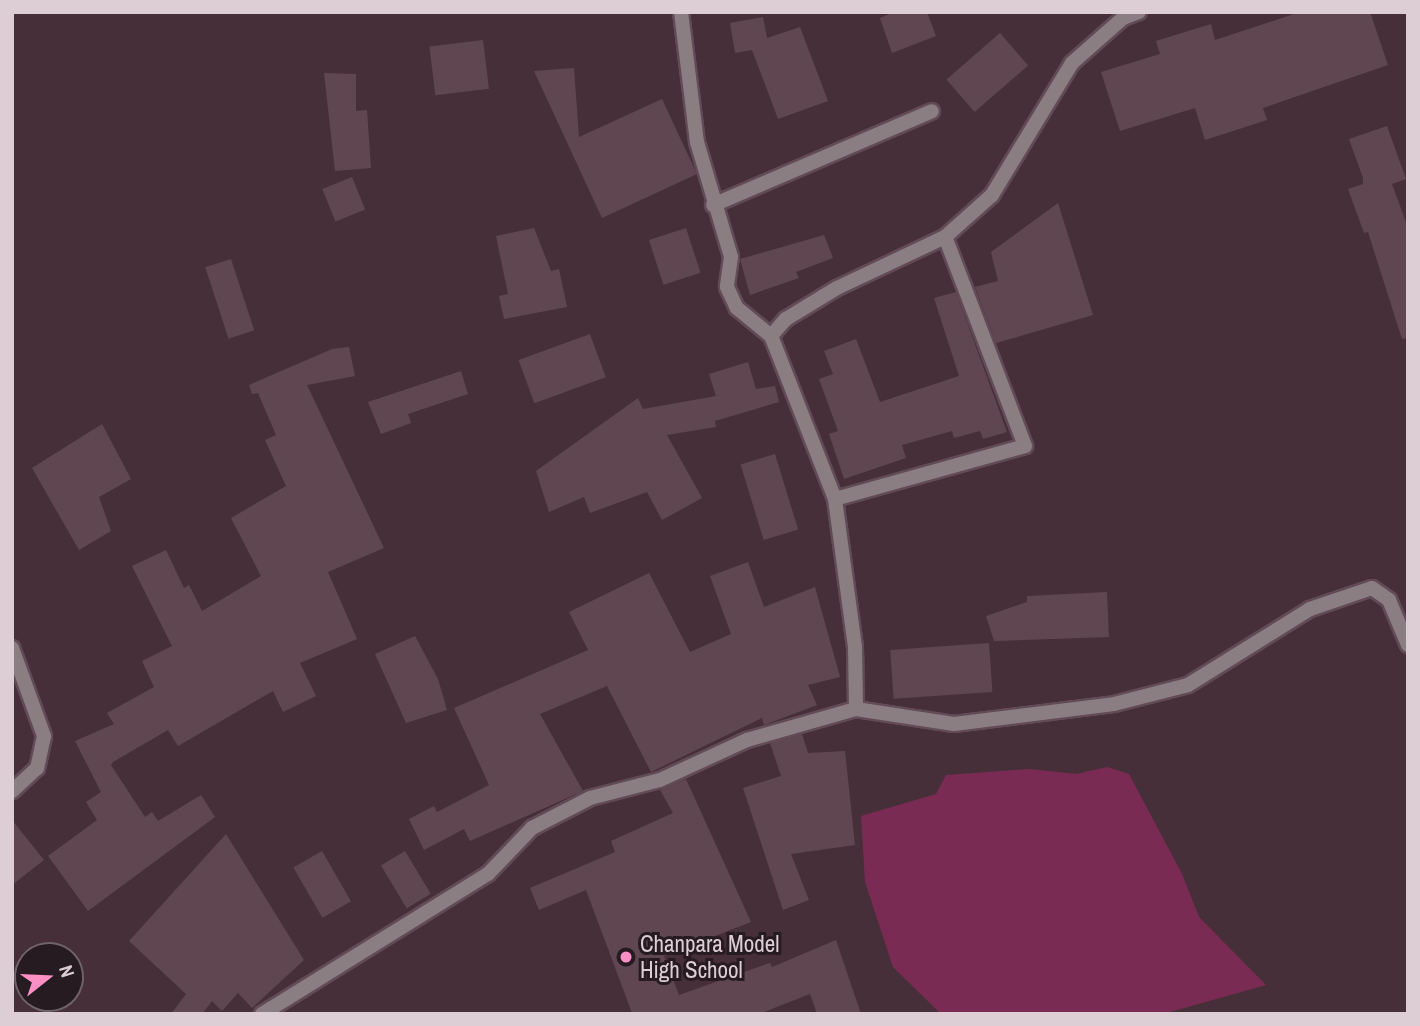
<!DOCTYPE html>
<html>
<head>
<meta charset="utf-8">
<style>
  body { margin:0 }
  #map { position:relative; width:1420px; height:1026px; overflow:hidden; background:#472f3a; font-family:"Archivo Narrow",sans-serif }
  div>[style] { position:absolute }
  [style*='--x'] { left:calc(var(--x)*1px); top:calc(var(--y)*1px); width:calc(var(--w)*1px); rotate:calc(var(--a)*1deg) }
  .water>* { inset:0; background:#7a2b54 }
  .building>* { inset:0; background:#604651; transform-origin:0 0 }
  .roads { filter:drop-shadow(2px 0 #624b56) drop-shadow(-2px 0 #624b56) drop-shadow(0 2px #624b56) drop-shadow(0 -2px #624b56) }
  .street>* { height:14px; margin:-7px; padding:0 7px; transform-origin:7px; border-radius:7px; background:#8b7e83 }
  .dots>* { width:19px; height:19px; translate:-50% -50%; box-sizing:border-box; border:4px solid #261b20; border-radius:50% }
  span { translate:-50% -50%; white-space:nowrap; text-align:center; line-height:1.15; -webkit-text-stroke:6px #261b20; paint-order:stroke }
  .poi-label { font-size:23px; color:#ddcdd4 }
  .left { translate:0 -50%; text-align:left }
  .frame { position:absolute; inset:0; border:14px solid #ddcdd4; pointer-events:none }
  .north { position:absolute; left:14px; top:942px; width:70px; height:70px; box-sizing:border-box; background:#261b20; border:2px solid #6f6268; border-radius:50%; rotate:72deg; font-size:19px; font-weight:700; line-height:28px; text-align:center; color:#ddcdd4 }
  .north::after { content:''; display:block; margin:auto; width:24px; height:32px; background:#fc8fc3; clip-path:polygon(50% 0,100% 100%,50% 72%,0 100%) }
</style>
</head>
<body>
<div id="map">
  <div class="water">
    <div style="clip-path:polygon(1107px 767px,1129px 774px,1182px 874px,1199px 917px,1266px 985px,1163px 1014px,941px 1014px,893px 967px,865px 882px,861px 816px,936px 794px,946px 775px,1030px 769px,1076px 774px)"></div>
  </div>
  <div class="building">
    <div style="clip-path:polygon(894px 12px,927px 12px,936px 36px,892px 53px,880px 18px)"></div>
    <div style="clip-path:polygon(1300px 12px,1370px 12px,1388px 65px,1263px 108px,1267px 120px,1205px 140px,1195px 108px,1120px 131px,1101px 72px,1160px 54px,1156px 41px,1211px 24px,1215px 40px)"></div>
    <div style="clip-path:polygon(763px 17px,767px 38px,800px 27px,828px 101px,778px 119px,752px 50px,735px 53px,730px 23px)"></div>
    <div style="left:1000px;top:33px;width:43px;height:71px;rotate:49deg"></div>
    <div style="left:483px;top:40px;width:49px;height:54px;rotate:83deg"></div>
    <div style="clip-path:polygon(574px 68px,579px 137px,662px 99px,697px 174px,602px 218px,534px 71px)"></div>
    <div style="clip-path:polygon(324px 73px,356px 74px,356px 111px,367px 110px,371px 168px,335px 171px)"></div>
    <div style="clip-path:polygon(1387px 126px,1406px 179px,1392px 184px,1408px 228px,1408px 338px,1402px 339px,1368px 232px,1364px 233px,1348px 189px,1363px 184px,1363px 178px,1349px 139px)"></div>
    <div style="left:352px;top:177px;width:35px;height:32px;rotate:68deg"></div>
    <div style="clip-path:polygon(1058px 203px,1093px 315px,996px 343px,975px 287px,998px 281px,991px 252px)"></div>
    <div style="clip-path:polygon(534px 228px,551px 271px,559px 269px,567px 307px,504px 319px,499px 296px,508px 294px,496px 236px)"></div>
    <div style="left:686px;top:228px;width:47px;height:39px;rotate:72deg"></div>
    <div style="clip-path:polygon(824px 235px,833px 258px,796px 272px,799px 278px,750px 295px,740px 259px)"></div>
    <div style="left:231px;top:259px;width:75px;height:27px;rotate:72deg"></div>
    <div style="clip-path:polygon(956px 292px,1007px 432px,983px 439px,980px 431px,954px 438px,952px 431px,902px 445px,906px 458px,844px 479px,829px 434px,838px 431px,819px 379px,833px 374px,824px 351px,856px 339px,880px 402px,959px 376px,934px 298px)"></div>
    <div style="left:590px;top:334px;width:46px;height:76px;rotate:70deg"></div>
    <div style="clip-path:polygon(349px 347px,355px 376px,307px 385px,384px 548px,328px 572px,357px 639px,300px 663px,316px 696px,283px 712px,273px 691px,178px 746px,168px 730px,113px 762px,111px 765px,145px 817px,152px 812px,158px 821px,201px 795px,215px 817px,88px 911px,48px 856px,97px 820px,86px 802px,101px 792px,75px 741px,114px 724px,107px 713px,154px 687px,142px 661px,172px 646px,132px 566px,166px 550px,184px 588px,189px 585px,202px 611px,261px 576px,231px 518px,286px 486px,265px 440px,276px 435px,258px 393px,252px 394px,249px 385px,332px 349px)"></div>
    <div style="clip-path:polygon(748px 362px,756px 389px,775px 386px,779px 402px,715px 421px,716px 427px,667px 435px,702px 498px,662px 520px,647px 492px,590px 513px,584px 497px,549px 512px,536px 471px,638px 398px,643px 409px,716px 396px,709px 374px)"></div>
    <div style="clip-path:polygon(461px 371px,468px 394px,408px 414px,411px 423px,381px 434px,368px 402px)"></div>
    <div style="clip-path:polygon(102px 424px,131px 479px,99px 497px,111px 531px,79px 550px,32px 468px)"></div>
    <div style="left:775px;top:454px;width:79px;height:36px;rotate:73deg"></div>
    <div style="clip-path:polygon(748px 562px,764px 607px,815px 587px,840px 677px,808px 685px,817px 705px,764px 725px,762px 718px,651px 772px,607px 686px,540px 714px,583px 791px,470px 841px,464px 829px,424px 850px,409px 819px,434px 806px,437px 812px,489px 785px,454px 708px,588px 650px,569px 612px,649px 573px,690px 652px,731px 634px,710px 576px)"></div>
    <div style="clip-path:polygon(1107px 592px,1109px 637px,994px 641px,986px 616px,1027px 602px,1027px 596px)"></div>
    <div style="clip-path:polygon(415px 636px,438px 679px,447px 710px,406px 723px,375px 654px)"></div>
    <div style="left:989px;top:643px;width:49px;height:99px;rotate:86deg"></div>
    <div style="clip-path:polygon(802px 734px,808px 753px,845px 751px,855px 845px,791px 854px,809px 900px,783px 910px,743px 788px,781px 776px,770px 743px)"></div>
    <div style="clip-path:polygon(686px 779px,751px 922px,664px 956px,679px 995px,770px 963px,772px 967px,836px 940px,861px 1014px,817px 1014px,810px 994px,759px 1014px,632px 1013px,586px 890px,539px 910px,530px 888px,615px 852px,611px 841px,673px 813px,660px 790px)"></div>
    <div style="clip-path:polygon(12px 820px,44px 860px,12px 885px)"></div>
    <div style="clip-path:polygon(226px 834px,304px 960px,252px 1008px,238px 993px,222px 1011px,212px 1001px,202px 1014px,171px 1014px,186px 994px,129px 941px)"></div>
    <div style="left:322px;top:851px;width:58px;height:33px;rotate:60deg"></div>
    <div style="left:405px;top:851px;width:50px;height:28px;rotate:59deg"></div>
  </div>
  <div class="roads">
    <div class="street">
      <div style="--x:681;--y:12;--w:131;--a:83"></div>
      <div style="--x:697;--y:142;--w:120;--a:73.5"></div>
      <div style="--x:731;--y:257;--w:30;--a:98"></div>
      <div style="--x:727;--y:287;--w:23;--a:65"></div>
      <div style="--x:737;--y:308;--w:44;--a:39.5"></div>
      <div style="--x:713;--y:205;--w:238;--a:-23.2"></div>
      <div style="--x:835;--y:499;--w:197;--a:-15.6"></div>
      <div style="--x:1025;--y:446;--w:224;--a:-110.9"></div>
      <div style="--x:12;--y:648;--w:94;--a:70"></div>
      <div style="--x:44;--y:736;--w:33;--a:102"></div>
      <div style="--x:37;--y:768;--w:34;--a:137"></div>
      <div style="--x:856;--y:709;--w:99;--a:8.7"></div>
      <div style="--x:954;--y:724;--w:161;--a:-7.1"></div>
      <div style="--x:1114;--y:704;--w:76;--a:-14.4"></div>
      <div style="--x:1188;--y:685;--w:144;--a:-31.9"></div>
      <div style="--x:1310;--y:609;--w:65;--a:-18.7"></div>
      <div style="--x:1372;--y:588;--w:21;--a:35"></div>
      <div style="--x:1389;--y:600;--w:49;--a:67.1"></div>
      <div style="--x:262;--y:1014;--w:266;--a:-31.8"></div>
      <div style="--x:488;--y:874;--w:64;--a:-46.3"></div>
      <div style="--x:532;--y:828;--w:65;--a:-27.3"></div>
      <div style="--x:590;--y:798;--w:72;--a:-14.4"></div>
      <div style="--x:660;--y:780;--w:96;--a:-24.7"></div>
      <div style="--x:747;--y:740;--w:113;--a:-15.9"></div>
      <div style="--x:856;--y:709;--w:62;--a:-90.9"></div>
      <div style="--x:855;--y:647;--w:149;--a:-97.7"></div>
      <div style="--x:835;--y:499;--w:175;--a:-111.4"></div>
      <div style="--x:771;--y:336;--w:23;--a:-49"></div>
      <div style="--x:786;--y:319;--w:60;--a:-31.3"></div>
      <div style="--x:837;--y:288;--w:119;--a:-25.3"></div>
      <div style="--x:945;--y:237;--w:63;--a:-41.8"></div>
      <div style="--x:992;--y:195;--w:154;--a:-58.8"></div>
      <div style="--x:1072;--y:63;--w:68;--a:-41.4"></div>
      <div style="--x:1123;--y:18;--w:17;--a:-21"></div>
    </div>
  </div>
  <div class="dots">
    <div style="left:626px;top:957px;background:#fc8fc3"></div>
  </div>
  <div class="poi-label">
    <span class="left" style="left:640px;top:957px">Chanpara Model<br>High School</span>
  </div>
  <div class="frame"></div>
  <div class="north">N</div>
</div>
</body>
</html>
